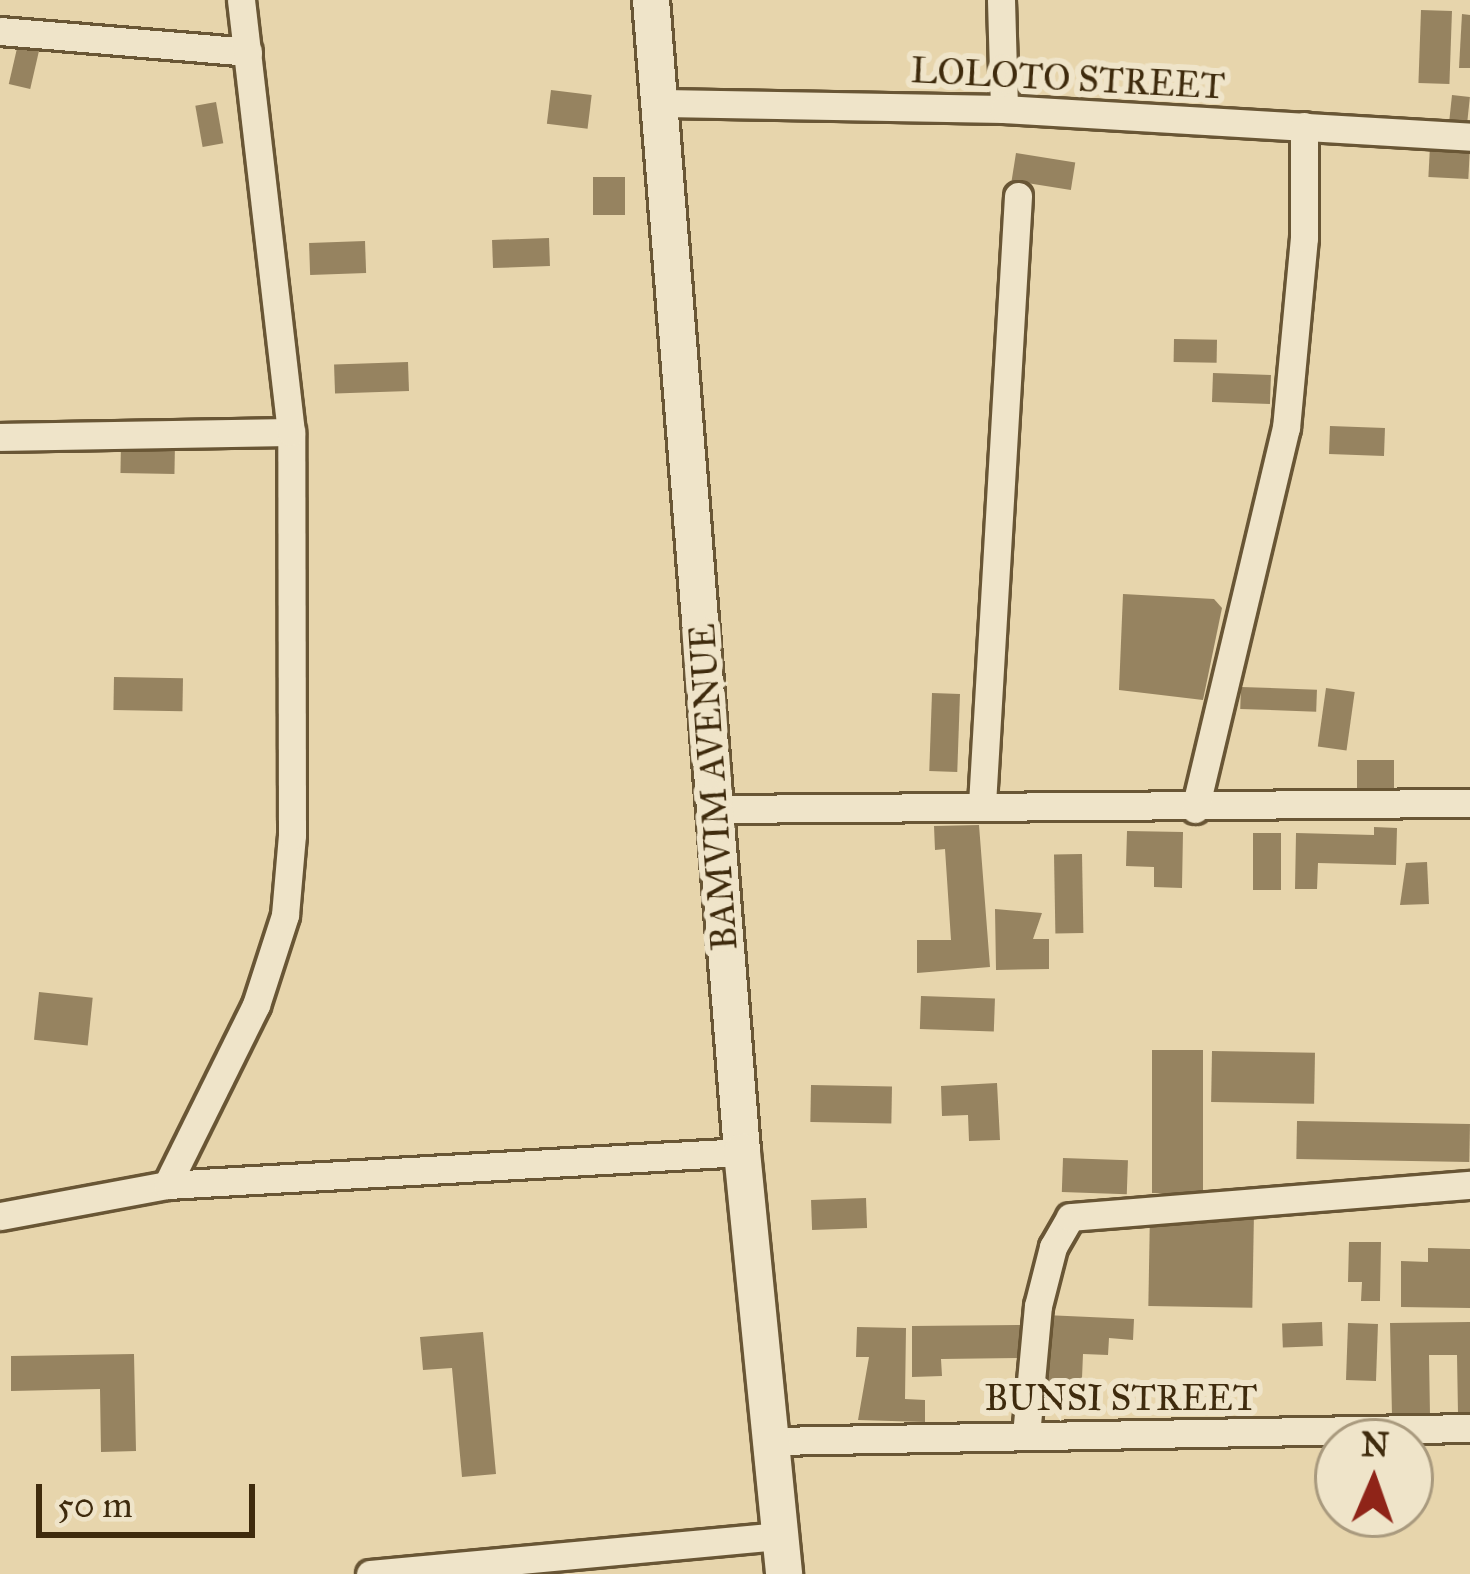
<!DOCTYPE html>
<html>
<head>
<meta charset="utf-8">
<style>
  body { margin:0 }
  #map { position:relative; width:1470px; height:1574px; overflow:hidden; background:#e7d5ac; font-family:"IM FELL Great Primer",serif }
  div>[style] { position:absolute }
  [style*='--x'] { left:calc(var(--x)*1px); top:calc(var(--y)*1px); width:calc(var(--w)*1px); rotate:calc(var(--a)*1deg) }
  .building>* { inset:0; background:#968360; transform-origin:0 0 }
  .roads { filter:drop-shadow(3px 0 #695635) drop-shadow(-3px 0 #695635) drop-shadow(0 3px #695635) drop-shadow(0 -3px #695635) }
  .street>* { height:27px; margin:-13.5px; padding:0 13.5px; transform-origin:13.5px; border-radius:13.5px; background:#efe4c9 }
  .secondary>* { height:36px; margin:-18px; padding:0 18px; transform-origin:18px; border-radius:18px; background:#efe4c9 }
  span { translate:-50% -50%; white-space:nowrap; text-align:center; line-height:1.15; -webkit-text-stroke:12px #efe4c9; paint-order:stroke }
  .street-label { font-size:36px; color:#3f2b0d }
  .north { position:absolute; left:1314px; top:1418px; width:120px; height:120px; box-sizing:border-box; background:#efe4c9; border:3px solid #a99a7e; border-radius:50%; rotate:2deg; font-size:33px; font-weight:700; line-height:48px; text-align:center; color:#3f2b0d }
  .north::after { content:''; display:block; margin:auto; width:42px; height:54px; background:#8f2418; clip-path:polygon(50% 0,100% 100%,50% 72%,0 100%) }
  .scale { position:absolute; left:36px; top:1484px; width:219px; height:54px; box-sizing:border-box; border:6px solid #3f2b0d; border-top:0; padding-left:15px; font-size:36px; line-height:42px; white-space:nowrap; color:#3f2b0d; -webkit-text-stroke:9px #efe4c9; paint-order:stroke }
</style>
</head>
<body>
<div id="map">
  <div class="building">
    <div style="left:1421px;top:10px;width:31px;height:73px;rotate:2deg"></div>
    <div style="clip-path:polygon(1462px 14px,1470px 15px,1470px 68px,1459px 68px)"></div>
    <div style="left:18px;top:44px;width:22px;height:41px;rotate:13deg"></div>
    <div style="left:551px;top:90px;width:41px;height:34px;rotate:7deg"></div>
    <div style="left:1452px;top:95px;width:18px;height:29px;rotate:6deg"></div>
    <div style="left:216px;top:102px;width:42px;height:21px;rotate:80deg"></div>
    <div style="left:1430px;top:146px;width:40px;height:31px;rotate:3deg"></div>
    <div style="left:1016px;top:153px;width:60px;height:28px;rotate:9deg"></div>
    <div style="left:593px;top:177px;width:32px;height:38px"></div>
    <div style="left:549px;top:238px;width:28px;height:57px;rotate:88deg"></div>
    <div style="left:365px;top:241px;width:32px;height:56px;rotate:88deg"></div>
    <div style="left:1174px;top:339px;width:43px;height:23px;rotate:1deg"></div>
    <div style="left:408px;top:362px;width:29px;height:74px;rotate:88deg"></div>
    <div style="left:1213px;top:373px;width:58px;height:29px;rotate:2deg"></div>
    <div style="left:1330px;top:426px;width:55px;height:28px;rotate:2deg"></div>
    <div style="left:121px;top:442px;width:54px;height:31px;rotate:1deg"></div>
    <div style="clip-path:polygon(1123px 594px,1214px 599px,1222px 608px,1203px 700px,1119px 690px)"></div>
    <div style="left:114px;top:677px;width:69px;height:33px;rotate:1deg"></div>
    <div style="left:1241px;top:687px;width:76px;height:22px;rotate:2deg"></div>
    <div style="left:1326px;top:688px;width:29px;height:59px;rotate:8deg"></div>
    <div style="left:932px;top:693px;width:28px;height:78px;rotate:2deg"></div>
    <div style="left:1357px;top:760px;width:37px;height:34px"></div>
    <div style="clip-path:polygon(979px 825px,990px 967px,917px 973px,917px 940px,951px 940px,945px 849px,935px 850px,934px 826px)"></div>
    <div style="clip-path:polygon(1374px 827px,1397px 828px,1396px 865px,1318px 863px,1317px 889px,1295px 889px,1296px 833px,1374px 835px)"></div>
    <div style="clip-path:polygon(1127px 831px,1183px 832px,1182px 888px,1154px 887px,1154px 867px,1126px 866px)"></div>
    <div style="left:1253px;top:833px;width:28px;height:57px"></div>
    <div style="left:1082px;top:854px;width:79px;height:28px;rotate:89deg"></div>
    <div style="clip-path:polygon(1427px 862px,1429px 904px,1400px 905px,1406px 863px)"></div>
    <div style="clip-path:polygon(995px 909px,1042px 913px,1033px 939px,1049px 939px,1049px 969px,996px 970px)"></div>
    <div style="left:39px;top:992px;width:54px;height:48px;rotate:6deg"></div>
    <div style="left:921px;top:996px;width:74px;height:33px;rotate:2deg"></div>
    <div style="left:1152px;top:1050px;width:51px;height:143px"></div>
    <div style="left:1212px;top:1051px;width:103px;height:51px;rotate:1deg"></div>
    <div style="clip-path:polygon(997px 1083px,1000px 1140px,969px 1141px,968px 1115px,942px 1116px,941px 1086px)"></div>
    <div style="left:811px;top:1085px;width:81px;height:37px;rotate:1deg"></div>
    <div style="left:1297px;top:1121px;width:173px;height:38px;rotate:1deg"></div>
    <div style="left:1063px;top:1158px;width:65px;height:34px;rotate:2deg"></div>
    <div style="left:866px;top:1198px;width:30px;height:55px;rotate:88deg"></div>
    <div style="left:1150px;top:1211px;width:104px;height:95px;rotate:1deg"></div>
    <div style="clip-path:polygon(1349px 1242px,1381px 1242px,1380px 1301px,1361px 1301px,1362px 1282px,1348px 1282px)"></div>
    <div style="clip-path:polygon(1428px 1248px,1470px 1249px,1470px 1308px,1401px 1307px,1401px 1261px,1428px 1262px)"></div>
    <div style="clip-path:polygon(1045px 1315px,1134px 1319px,1133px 1340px,1109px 1338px,1108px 1355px,1083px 1354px,1081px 1402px,1042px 1401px)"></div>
    <div style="left:1322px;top:1322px;width:24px;height:40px;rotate:88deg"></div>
    <div style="clip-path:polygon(1470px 1322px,1470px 1414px,1458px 1414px,1457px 1355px,1429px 1355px,1430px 1415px,1392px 1416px,1390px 1323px)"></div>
    <div style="left:1348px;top:1323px;width:30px;height:57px;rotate:2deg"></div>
    <div style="clip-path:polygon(1021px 1325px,1022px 1358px,941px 1359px,942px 1376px,912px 1377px,912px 1326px)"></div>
    <div style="clip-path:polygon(857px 1327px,906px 1328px,905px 1399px,925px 1400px,925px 1422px,858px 1420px,869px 1357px,856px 1357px)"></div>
    <div style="clip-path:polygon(483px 1332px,496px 1474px,462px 1477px,452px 1368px,423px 1370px,420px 1337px)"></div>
    <div style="clip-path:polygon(134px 1354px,136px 1451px,101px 1452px,100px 1389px,11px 1391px,11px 1356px)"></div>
  </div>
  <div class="roads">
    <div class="street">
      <div style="--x:1001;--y:0;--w:109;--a:88.4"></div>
      <div style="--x:0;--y:31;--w:249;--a:4.8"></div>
      <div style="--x:663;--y:103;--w:341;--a:1"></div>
      <div style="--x:1004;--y:109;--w:467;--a:3.4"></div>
      <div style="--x:0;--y:437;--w:291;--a:-1"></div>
      <div style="--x:982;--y:804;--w:609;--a:-86.61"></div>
      <div style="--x:716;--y:809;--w:754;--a:-0.46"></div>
      <div style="--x:1195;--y:809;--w:392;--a:-76.6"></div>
      <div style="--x:1286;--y:428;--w:191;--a:-84.6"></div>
      <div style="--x:1304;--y:238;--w:112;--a:-90"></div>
      <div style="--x:167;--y:1185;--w:201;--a:-63.7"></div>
      <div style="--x:256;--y:1005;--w:95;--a:-72.1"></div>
      <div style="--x:285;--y:915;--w:80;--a:-85"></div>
      <div style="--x:292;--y:835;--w:403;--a:-90.1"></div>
      <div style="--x:291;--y:432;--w:435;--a:-96.6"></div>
      <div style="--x:0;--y:1216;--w:170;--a:-10.5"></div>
      <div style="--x:167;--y:1185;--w:576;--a:-3.28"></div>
      <div style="--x:1026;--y:1435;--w:130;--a:-84.7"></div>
      <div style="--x:1038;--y:1306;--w:61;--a:-75.7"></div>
      <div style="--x:1053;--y:1247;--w:34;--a:-60"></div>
      <div style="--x:1070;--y:1217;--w:401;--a:-4.6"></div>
      <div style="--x:773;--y:1441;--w:697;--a:-1.07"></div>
      <div style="--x:370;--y:1574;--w:415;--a:-5.3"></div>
    </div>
    <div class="secondary">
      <div style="--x:651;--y:0;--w:1156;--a:85.48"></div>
      <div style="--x:742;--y:1152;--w:424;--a:84.3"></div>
    </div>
  </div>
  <div class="street-label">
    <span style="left:1068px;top:79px;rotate:3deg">LOLOTO STREET</span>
    <span style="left:714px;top:787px;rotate:-94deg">BAMVIM AVENUE</span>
    <span style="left:1121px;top:1399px">BUNSI STREET</span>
  </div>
  <div class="north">N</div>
  <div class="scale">50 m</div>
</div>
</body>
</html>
